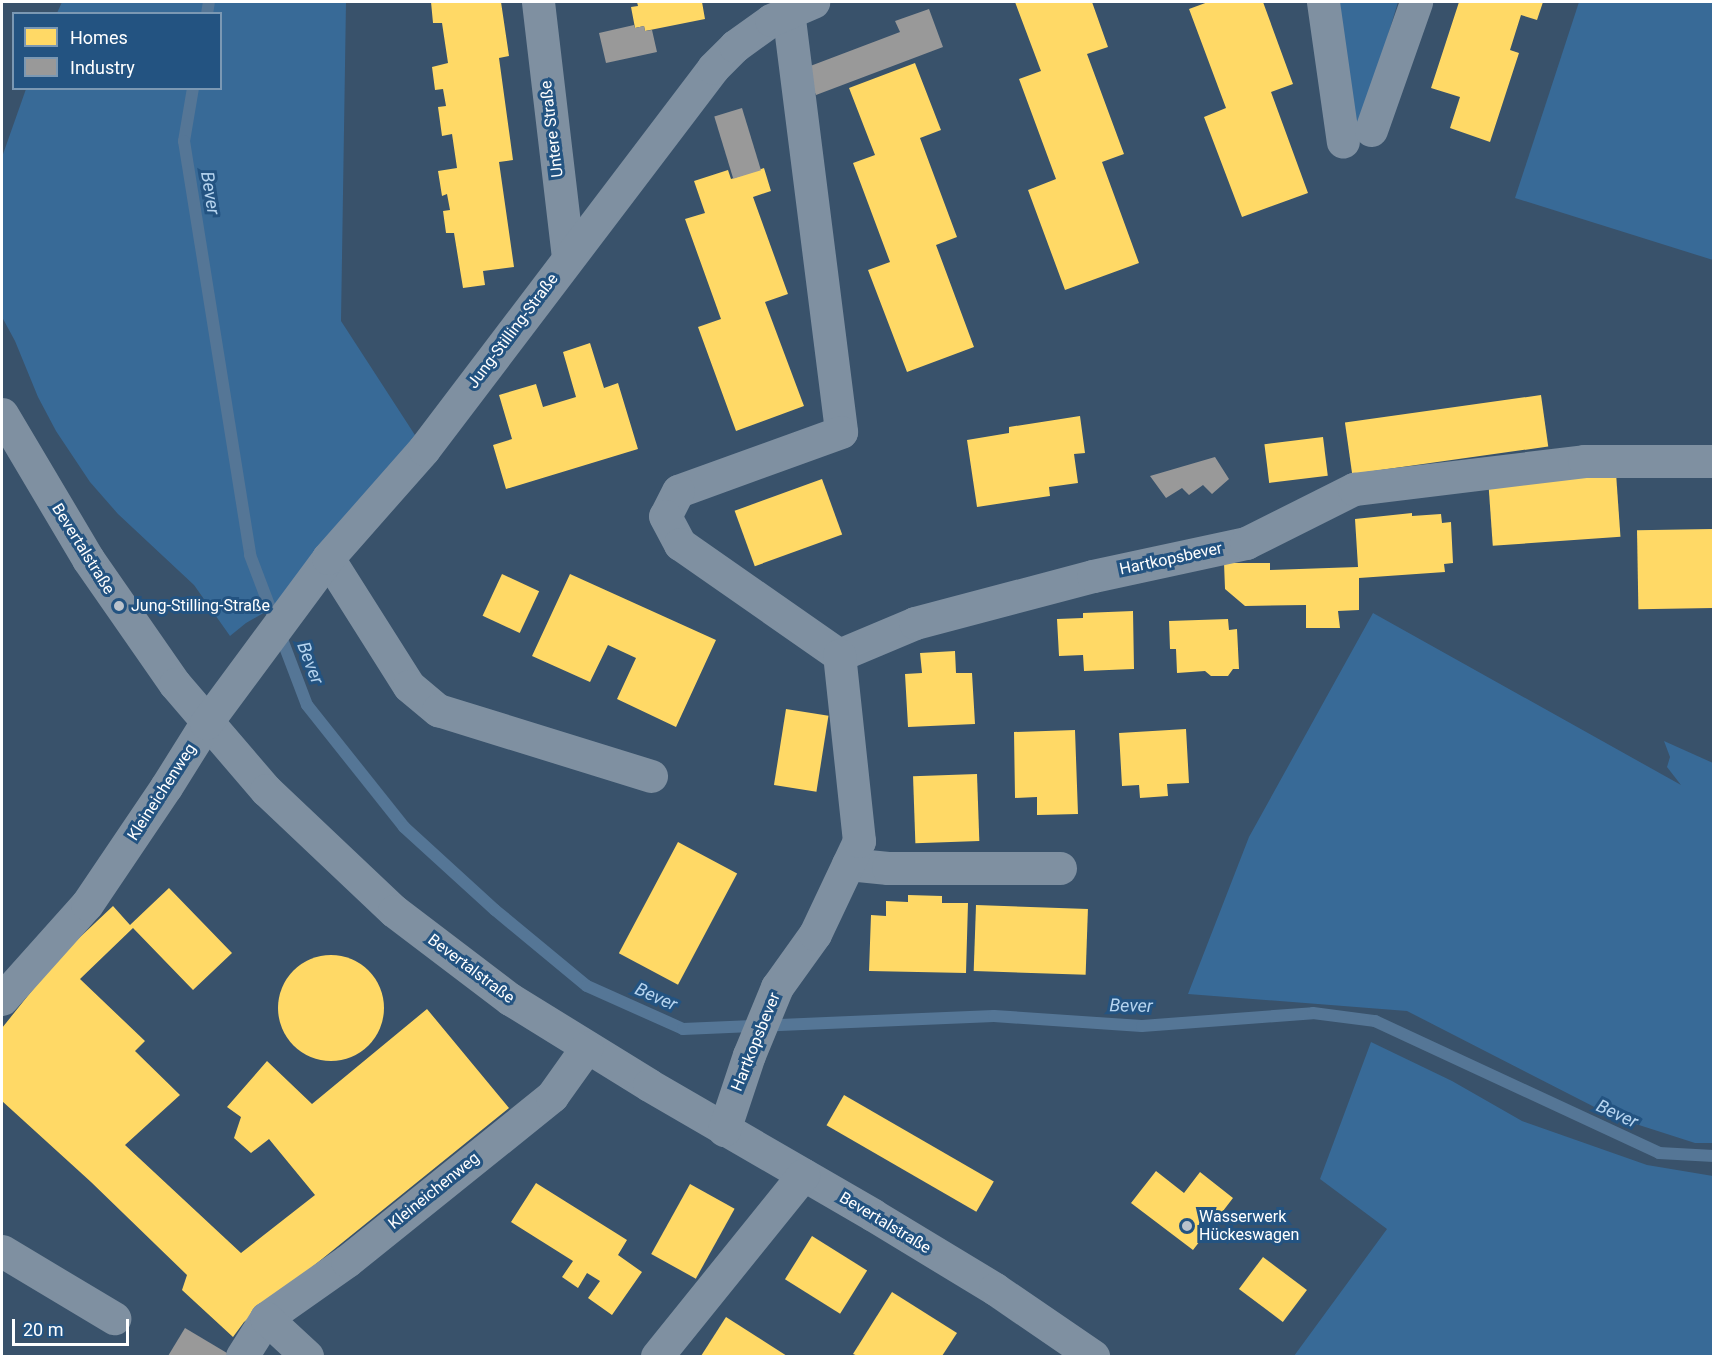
<!DOCTYPE html>
<html>
<head>
<meta charset="utf-8">
<style>
  body { margin:0 }
  #map { position:relative; width:1715px; height:1358px; overflow:hidden; background:#39526b; font-family:Roboto,sans-serif }
  div>[style] { position:absolute }
  [style*='--x'] { left:calc(var(--x)*1px); top:calc(var(--y)*1px); width:calc(var(--w)*1px); rotate:calc(var(--a)*1deg) }
  .green>* { inset:0; background:#386a97 }
  .homes>* { inset:0; background:#ffd966; transform-origin:0 0 }
  .round { border-radius:50% }
  .industry>* { inset:0; background:#999; transform-origin:0 0 }
  .stream>* { height:12px; margin:-6px; padding:0 6px; transform-origin:6px; border-radius:6px; background:#557696 }
  .minor>* { height:33px; margin:-16.5px; padding:0 16.5px; transform-origin:16.5px; border-radius:16.5px; background:#7f90a1 }
  .dots>* { width:16px; height:16px; translate:-50% -50%; box-sizing:border-box; border:3px solid #235381; border-radius:50% }
  span { translate:-50% -50%; white-space:nowrap; text-align:center; line-height:1.15; -webkit-text-stroke:6px #235381; paint-order:stroke }
  .street-label { font-size:16px; color:#fff }
  .poi-label { font-size:16px; color:#fff }
  .left { translate:0 -50%; text-align:left }
  .water-label { font-size:18px; color:#b6d4ef; font-style:italic }
  .frame { position:absolute; inset:0; border:3px solid #fff; pointer-events:none }
  .legend { position:absolute; left:12px; top:12px; width:210px; height:78px; box-sizing:border-box; background:#235381; border:2px solid #7b98b3; margin:0; padding:8px 10px; list-style:none; font-size:18px; color:#fff }
  .legend li { display:flex; align-items:center; gap:12px; height:30px }
  .legend b { width:30px; border:2px solid #7b98b3 }
  .scale { position:absolute; left:12px; top:1319px; width:117px; height:27px; box-sizing:border-box; border:3px solid #fff; border-top:0; padding-left:8px; font-size:18px; line-height:21px; white-space:nowrap; color:#fff; -webkit-text-stroke:4px #235381; paint-order:stroke }
</style>
</head>
<body>
<div id="map">
  <div class="green">
    <div style="clip-path:polygon(62px 2px,346px 2px,341px 321px,424px 449px,305px 589px,246px 623px,230px 636px,194px 585px,118px 514px,90px 482px,56px 431px,38px 397px,15px 341px,2px 317px,2px 157px,26px 89px,220px 88px,220px 14px,57px 13px)"></div>
    <div style="clip-path:polygon(1331px 2px,1398px 2px,1356px 141px)"></div>
    <div style="clip-path:polygon(1579px 2px,1713px 2px,1713px 260px,1515px 198px)"></div>
    <div style="clip-path:polygon(1373px 613px,1681px 785px,1667px 767px,1670px 757px,1664px 741px,1713px 763px,1713px 1143px,1695px 1143px,1614px 1117px,1407px 1011px,1188px 994px,1249px 837px)"></div>
    <div style="clip-path:polygon(1371px 1042px,1452px 1081px,1522px 1121px,1647px 1165px,1713px 1176px,1713px 1356px,1294px 1356px,1387px 1229px,1320px 1179px)"></div>
  </div>
  <div class="homes">
    <div style="clip-path:polygon(431px 2px,501px 2px,509px 56px,499px 58px,513px 160px,499px 162px,514px 267px,483px 271px,485px 285px,463px 288px,454px 233px,446px 233px,443px 211px,450px 210px,447px 194px,442px 196px,438px 171px,457px 168px,452px 134px,442px 136px,438px 107px,446px 106px,443px 89px,435px 90px,432px 67px,448px 63px,442px 23px,433px 23px)"></div>
    <div style="clip-path:polygon(637px 2px,702px 2px,705px 19px,645px 31px,644px 26px,635px 28px,631px 7px,638px 6px)"></div>
    <div style="clip-path:polygon(1015px 2px,1092px 2px,1108px 47px,1087px 54px,1124px 154px,1102px 162px,1139px 263px,1065px 290px,1028px 190px,1056px 179px,1019px 79px,1041px 71px)"></div>
    <div style="clip-path:polygon(1208px 2px,1263px 2px,1293px 84px,1271px 92px,1308px 193px,1242px 217px,1204px 117px,1226px 108px,1189px 9px)"></div>
    <div style="clip-path:polygon(1459px 2px,1543px 2px,1537px 20px,1521px 15px,1510px 50px,1519px 53px,1490px 142px,1450px 128px,1460px 97px,1431px 88px)"></div>
    <div style="clip-path:polygon(915px 63px,941px 130px,920px 138px,957px 237px,936px 245px,974px 347px,907px 372px,868px 270px,890px 262px,853px 163px,875px 155px,849px 88px)"></div>
    <div style="clip-path:polygon(764px 168px,771px 191px,753px 197px,788px 294px,765px 302px,804px 406px,736px 431px,698px 327px,721px 319px,685px 219px,705px 213px,694px 181px,728px 170px,731px 179px)"></div>
    <div style="clip-path:polygon(590px 343px,604px 388px,618px 383px,638px 449px,506px 489px,493px 445px,512px 439px,499px 395px,536px 384px,543px 407px,576px 397px,563px 352px)"></div>
    <div style="left:1541px;top:395px;width:52px;height:198px;rotate:82deg"></div>
    <div style="clip-path:polygon(1080px 416px,1085px 453px,1074px 454px,1078px 483px,1049px 487px,1050px 496px,977px 507px,967px 440px,1009px 433px,1009px 427px)"></div>
    <div style="left:1323px;top:437px;width:39px;height:59px;rotate:83deg"></div>
    <div style="left:1616px;top:473px;width:64px;height:128px;rotate:86deg"></div>
    <div style="left:822px;top:479px;width:59px;height:93px;rotate:70deg"></div>
    <div style="clip-path:polygon(1412px 513px,1412px 516px,1441px 514px,1442px 523px,1451px 522px,1453px 563px,1444px 564px,1445px 572px,1359px 578px,1359px 610px,1338px 611px,1340px 628px,1306px 628px,1306px 605px,1245px 606px,1225px 589px,1224px 563px,1270px 563px,1270px 570px,1358px 567px,1355px 519px)"></div>
    <div style="left:1712px;top:529px;width:79px;height:75px;rotate:89deg"></div>
    <div style="left:502px;top:574px;width:41px;height:46px;rotate:25deg"></div>
    <div style="clip-path:polygon(570px 574px,716px 640px,676px 727px,617px 699px,636px 658px,608px 645px,590px 682px,532px 656px)"></div>
    <div style="clip-path:polygon(1133px 611px,1134px 669px,1084px 671px,1083px 655px,1059px 656px,1057px 619px,1083px 618px,1083px 613px)"></div>
    <div style="clip-path:polygon(1228px 619px,1229px 630px,1237px 629px,1239px 669px,1233px 669px,1228px 676px,1211px 676px,1205px 671px,1177px 673px,1176px 649px,1170px 649px,1169px 621px)"></div>
    <div style="clip-path:polygon(955px 651px,956px 673px,972px 673px,975px 724px,908px 727px,905px 674px,922px 673px,920px 653px)"></div>
    <div style="left:786px;top:709px;width:43px;height:77px;rotate:9deg"></div>
    <div style="clip-path:polygon(1186px 729px,1189px 783px,1167px 784px,1168px 796px,1140px 798px,1139px 785px,1122px 786px,1119px 733px)"></div>
    <div style="clip-path:polygon(1075px 730px,1078px 814px,1037px 815px,1037px 797px,1015px 798px,1014px 732px)"></div>
    <div style="left:977px;top:774px;width:67px;height:64px;rotate:88deg"></div>
    <div style="left:678px;top:842px;width:67px;height:126px;rotate:28deg"></div>
    <div style="clip-path:polygon(169px 888px,232px 953px,193px 990px,133px 928px,80px 979px,145px 1041px,135px 1051px,180px 1095px,125px 1145px,241px 1253px,315px 1195px,269px 1139px,251px 1153px,234px 1138px,241px 1117px,227px 1107px,267px 1061px,312px 1104px,427px 1009px,509px 1108px,244px 1322px,233px 1337px,182px 1290px,187px 1275px,91px 1182px,2px 1101px,2px 1028px,59px 957px,113px 906px,130px 925px)"></div>
    <div style="clip-path:polygon(908px 895px,942px 896px,942px 903px,968px 903px,966px 973px,869px 971px,871px 915px,886px 916px,886px 901px,908px 902px)"></div>
    <div style="left:976px;top:905px;width:112px;height:66px;rotate:2deg"></div>
    <div class="round" style="left:278px;top:955px;width:106px;height:106px"></div>
    <div style="left:844px;top:1095px;width:173px;height:35px;rotate:30deg"></div>
    <div style="clip-path:polygon(1156px 1171px,1184px 1193px,1200px 1172px,1233px 1198px,1193px 1250px,1131px 1203px)"></div>
    <div style="clip-path:polygon(536px 1183px,627px 1240px,618px 1255px,642px 1272px,612px 1315px,588px 1298px,600px 1281px,587px 1273px,578px 1288px,562px 1277px,573px 1261px,511px 1222px)"></div>
    <div style="left:690px;top:1184px;width:51px;height:80px;rotate:29deg"></div>
    <div style="left:812px;top:1236px;width:65px;height:51px;rotate:32deg"></div>
    <div style="left:1263px;top:1257px;width:55px;height:40px;rotate:37deg"></div>
    <div style="clip-path:polygon(892px 1292px,957px 1333px,942px 1356px,858px 1356px,853px 1354px)"></div>
    <div style="clip-path:polygon(726px 1317px,787px 1356px,701px 1356px)"></div>
  </div>
  <div class="industry">
    <div style="clip-path:polygon(929px 9px,943px 47px,816px 95px,805px 68px,900px 32px,895px 21px)"></div>
    <div style="clip-path:polygon(634px 25px,635px 28px,644px 26px,645px 31px,652px 30px,657px 52px,606px 63px,599px 33px)"></div>
    <div style="left:742px;top:108px;width:65px;height:29px;rotate:73deg"></div>
    <div style="clip-path:polygon(1215px 457px,1229px 479px,1212px 494px,1203px 485px,1189px 495px,1182px 488px,1166px 498px,1150px 476px)"></div>
    <div style="clip-path:polygon(185px 1328px,232px 1356px,168px 1356px)"></div>
  </div>
  <div class="stream">
    <div style="--x:207;--y:14;--w:12;--a:-81"></div>
    <div style="--x:193;--y:88;--w:54;--a:99.6"></div>
    <div style="--x:184;--y:141;--w:419;--a:80.9"></div>
    <div style="--x:250;--y:555;--w:160;--a:69.2"></div>
    <div style="--x:307;--y:705;--w:156;--a:51.5"></div>
    <div style="--x:404;--y:827;--w:123;--a:42.4"></div>
    <div style="--x:495;--y:910;--w:119;--a:39.6"></div>
    <div style="--x:587;--y:986;--w:105;--a:24.1"></div>
    <div style="--x:683;--y:1029;--w:311;--a:-2.4"></div>
    <div style="--x:994;--y:1016;--w:148;--a:3.9"></div>
    <div style="--x:1142;--y:1026;--w:171;--a:-4.3"></div>
    <div style="--x:1313;--y:1013;--w:63;--a:7.4"></div>
    <div style="--x:1375;--y:1021;--w:313;--a:24.9"></div>
    <div style="--x:1659;--y:1153;--w:55;--a:3.1"></div>
  </div>
  <div class="minor">
    <div style="--x:538;--y:2;--w:256;--a:83.3"></div>
    <div style="--x:1323;--y:2;--w:141;--a:81.9"></div>
    <div style="--x:788;--y:11;--w:424;--a:82.8"></div>
    <div style="--x:841;--y:432;--w:173;--a:160.1"></div>
    <div style="--x:678;--y:491;--w:28;--a:117"></div>
    <div style="--x:665;--y:516;--w:32;--a:62"></div>
    <div style="--x:680;--y:544;--w:194;--a:34.9"></div>
    <div style="--x:1371;--y:130;--w:136;--a:-70.6"></div>
    <div style="--x:2;--y:414;--w:169;--a:59.3"></div>
    <div style="--x:88;--y:559;--w:152;--a:55.2"></div>
    <div style="--x:175;--y:684;--w:140;--a:49.4"></div>
    <div style="--x:266;--y:790;--w:176;--a:43.4"></div>
    <div style="--x:394;--y:911;--w:146;--a:37.2"></div>
    <div style="--x:510;--y:999;--w:163;--a:31.7"></div>
    <div style="--x:649;--y:1085;--w:259;--a:30.1"></div>
    <div style="--x:873;--y:1215;--w:143;--a:31.2"></div>
    <div style="--x:995;--y:1289;--w:119;--a:34.4"></div>
    <div style="--x:328;--y:558;--w:151;--a:57.7"></div>
    <div style="--x:409;--y:686;--w:38;--a:40"></div>
    <div style="--x:438;--y:710;--w:223;--a:17.2"></div>
    <div style="--x:839;--y:655;--w:82;--a:-22.8"></div>
    <div style="--x:915;--y:623;--w:184;--a:-14.8"></div>
    <div style="--x:1093;--y:576;--w:157;--a:-12.2"></div>
    <div style="--x:1246;--y:543;--w:121;--a:-26.6"></div>
    <div style="--x:1354;--y:489;--w:232;--a:-6.9"></div>
    <div style="--x:1584;--y:461;--w:130;--a:0"></div>
    <div style="--x:848;--y:864;--w:40;--a:5.7"></div>
    <div style="--x:888;--y:868;--w:172;--a:0"></div>
    <div style="--x:2;--y:999;--w:127;--a:-48.2"></div>
    <div style="--x:87;--y:904;--w:141;--a:-56"></div>
    <div style="--x:166;--y:787;--w:75;--a:-58"></div>
    <div style="--x:206;--y:723;--w:205;--a:-53.5"></div>
    <div style="--x:328;--y:558;--w:145;--a:-48.6"></div>
    <div style="--x:424;--y:449;--w:478;--a:-52.8"></div>
    <div style="--x:713;--y:68;--w:31;--a:-45"></div>
    <div style="--x:735;--y:46;--w:44;--a:-35.8"></div>
    <div style="--x:771;--y:20;--w:46;--a:-23.2"></div>
    <div style="--x:724;--y:1130;--w:79;--a:-71.6"></div>
    <div style="--x:749;--y:1055;--w:74;--a:-67.6"></div>
    <div style="--x:777;--y:987;--w:65;--a:-54.4"></div>
    <div style="--x:815;--y:934;--w:103;--a:-64.7"></div>
    <div style="--x:859;--y:841;--w:187;--a:-96.1"></div>
    <div style="--x:2;--y:1251;--w:131;--a:30.9"></div>
    <div style="--x:266;--y:1318;--w:99;--a:-35.1"></div>
    <div style="--x:347;--y:1261;--w:263;--a:-38.8"></div>
    <div style="--x:552;--y:1096;--w:60;--a:-54.5"></div>
    <div style="--x:242;--y:1356;--w:45;--a:-57.7"></div>
    <div style="--x:266;--y:1318;--w:56;--a:42.8"></div>
    <div style="--x:657;--y:1356;--w:233;--a:-51.1"></div>
  </div>
  <div class="dots">
    <div style="left:119px;top:606px;background:#bac2cb"></div>
    <div style="left:1187px;top:1226px;background:#bac2cb"></div>
  </div>
  <div class="street-label">
    <span style="left:552px;top:129px;rotate:-97deg">Untere Straße</span>
    <span style="left:513px;top:331px;rotate:-53deg">Jung-Stilling-Straße</span>
    <span style="left:83px;top:549px;rotate:58deg">Bevertalstraße</span>
    <span style="left:1171px;top:559px;rotate:-12deg">Hartkopsbever</span>
    <span style="left:162px;top:792px;rotate:-57deg">Kleineichenweg</span>
    <span style="left:471px;top:969px;rotate:37deg">Bevertalstraße</span>
    <span style="left:756px;top:1042px;rotate:-68deg">Hartkopsbever</span>
    <span style="left:434px;top:1191px;rotate:-39deg">Kleineichenweg</span>
    <span style="left:885px;top:1223px;rotate:31deg">Bevertalstraße</span>
  </div>
  <div class="poi-label">
    <span class="left" style="left:131px;top:606px">Jung-Stilling-Straße</span>
    <span class="left" style="left:1199px;top:1226px">Wasserwerk<br>Hückeswagen</span>
  </div>
  <div class="water-label">
    <span style="left:210px;top:193px;rotate:81deg">Bever</span>
    <span style="left:310px;top:663px;rotate:69deg">Bever</span>
    <span style="left:656px;top:997px;rotate:24deg">Bever</span>
    <span style="left:1131px;top:1006px;rotate:1deg">Bever</span>
    <span style="left:1617px;top:1114px;rotate:25deg">Bever</span>
  </div>
  <div class="frame"></div>
  <ul class="legend">
  <li><b style="height:16px;background:#ffd966"></b>Homes</li>
  <li><b style="height:16px;background:#999"></b>Industry</li>
  </ul>
  <div class="scale">20 m</div>
</div>
</body>
</html>
